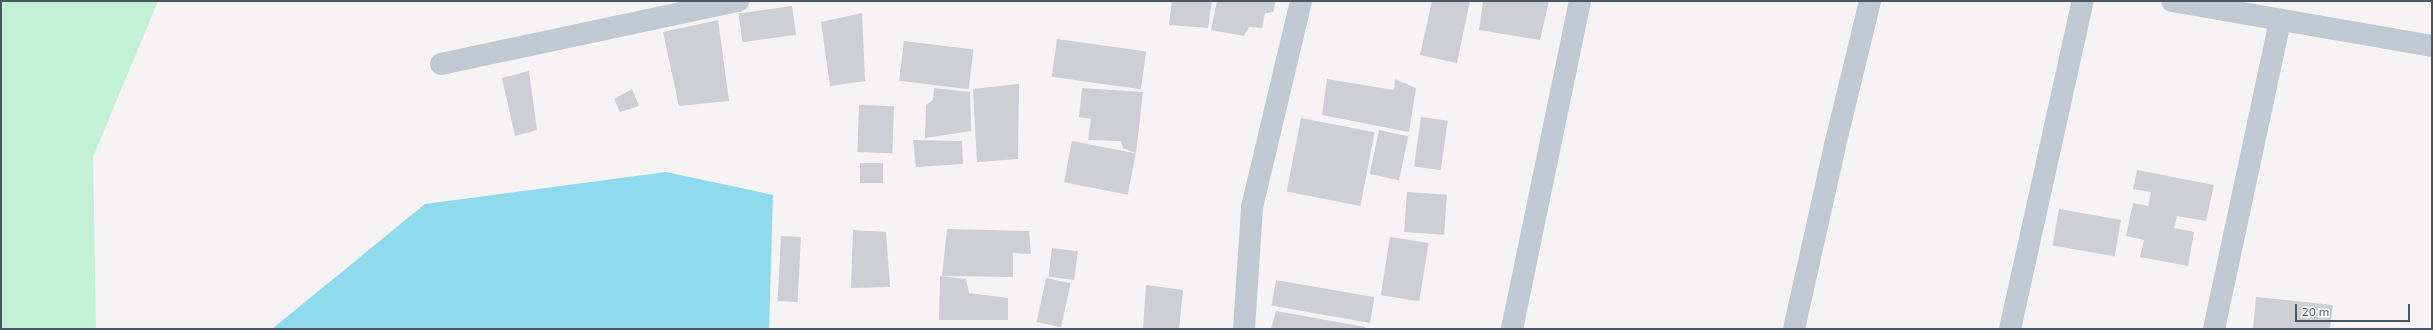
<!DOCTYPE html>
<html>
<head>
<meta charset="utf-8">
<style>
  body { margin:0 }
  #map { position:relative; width:2433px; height:330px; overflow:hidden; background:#f5f3f3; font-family:"Exo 2",sans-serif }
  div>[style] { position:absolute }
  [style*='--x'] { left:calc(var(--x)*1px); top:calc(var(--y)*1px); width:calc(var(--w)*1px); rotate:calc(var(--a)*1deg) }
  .green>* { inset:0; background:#c3f1d5 }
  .water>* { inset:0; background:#90daee }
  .building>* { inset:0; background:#cdcfd5; transform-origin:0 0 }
  .minor>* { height:22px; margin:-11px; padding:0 11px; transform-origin:11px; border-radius:11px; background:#c1cad2 }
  span { translate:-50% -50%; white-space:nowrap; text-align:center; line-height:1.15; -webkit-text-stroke:3px #fff; paint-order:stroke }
  .frame { position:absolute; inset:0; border:2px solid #4a5661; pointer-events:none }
  .scale { position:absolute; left:2295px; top:304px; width:115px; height:18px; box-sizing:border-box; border:2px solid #4a5661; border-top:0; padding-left:5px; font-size:12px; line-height:14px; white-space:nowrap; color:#4a5661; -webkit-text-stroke:3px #fff; paint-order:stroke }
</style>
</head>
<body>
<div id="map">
  <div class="green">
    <div style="clip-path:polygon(1px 1px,158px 1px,93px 157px,96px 329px,1px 329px)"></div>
  </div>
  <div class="water">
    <div style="clip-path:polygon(666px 172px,773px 195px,769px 329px,272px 329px,425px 204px)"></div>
  </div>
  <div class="building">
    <div style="clip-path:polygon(1172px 1px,1212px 1px,1208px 28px,1169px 25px)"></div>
    <div style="clip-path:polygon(1217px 1px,1276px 1px,1273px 12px,1265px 13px,1262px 28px,1249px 27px,1244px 36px,1211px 30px)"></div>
    <div style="clip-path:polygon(1432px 1px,1470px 1px,1457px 63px,1420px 55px)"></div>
    <div style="clip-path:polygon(1483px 1px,1549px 1px,1540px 40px,1479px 30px)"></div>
    <div style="left:792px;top:6px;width:29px;height:54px;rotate:82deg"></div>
    <div style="clip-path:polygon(862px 13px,865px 81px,830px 86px,821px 22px)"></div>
    <div style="clip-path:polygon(718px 20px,729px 101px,679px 106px,663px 32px)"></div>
    <div style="left:1057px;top:39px;width:90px;height:38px;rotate:8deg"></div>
    <div style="left:904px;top:41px;width:70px;height:40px;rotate:7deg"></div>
    <div style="clip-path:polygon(529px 71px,537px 130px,515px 136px,502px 78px)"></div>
    <div style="clip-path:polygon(1327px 79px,1394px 90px,1395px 79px,1416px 88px,1409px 132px,1322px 115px)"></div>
    <div style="clip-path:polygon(1019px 84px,1018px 159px,977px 162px,973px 89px)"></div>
    <div style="clip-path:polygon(934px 88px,970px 92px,971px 131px,925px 138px,926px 105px,933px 100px)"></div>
    <div style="clip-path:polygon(1082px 88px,1143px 92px,1136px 153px,1123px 148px,1121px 141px,1088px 140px,1091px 119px,1079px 117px)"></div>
    <div style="clip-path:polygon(632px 89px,639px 106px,620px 112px,614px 99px)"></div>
    <div style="left:859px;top:105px;width:35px;height:47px;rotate:2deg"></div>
    <div style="left:1421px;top:117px;width:27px;height:50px;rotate:8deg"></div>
    <div style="left:1301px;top:118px;width:75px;height:75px;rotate:11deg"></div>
    <div style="left:1379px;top:130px;width:30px;height:45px;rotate:12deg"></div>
    <div style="clip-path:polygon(913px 140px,962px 141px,963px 164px,916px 167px)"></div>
    <div style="left:1072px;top:141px;width:65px;height:42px;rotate:11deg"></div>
    <div style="left:860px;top:163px;width:23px;height:20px"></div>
    <div style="clip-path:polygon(2137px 170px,2214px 185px,2206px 221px,2177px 216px,2174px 228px,2194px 232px,2188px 266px,2140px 257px,2144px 240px,2126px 236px,2133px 203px,2148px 206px,2151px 192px,2133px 189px)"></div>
    <div style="left:1407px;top:192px;width:40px;height:40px;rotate:4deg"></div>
    <div style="left:2059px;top:209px;width:63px;height:37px;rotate:10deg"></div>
    <div style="clip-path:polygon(947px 229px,1029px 231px,1031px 254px,1013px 253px,1013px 277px,942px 276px)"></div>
    <div style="clip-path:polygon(853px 230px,886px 232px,890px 287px,851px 288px)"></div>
    <div style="left:781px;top:236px;width:20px;height:65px;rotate:3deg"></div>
    <div style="left:1390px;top:237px;width:39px;height:59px;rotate:9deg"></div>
    <div style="left:1052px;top:248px;width:26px;height:29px;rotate:7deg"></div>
    <div style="clip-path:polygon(940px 276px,966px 279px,969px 293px,1008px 298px,1008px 320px,939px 320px)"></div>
    <div style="left:1046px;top:278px;width:25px;height:45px;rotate:12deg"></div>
    <div style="left:1276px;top:280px;width:100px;height:26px;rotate:10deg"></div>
    <div style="clip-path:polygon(1146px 285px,1183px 290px,1179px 329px,1143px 329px)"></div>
    <div style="clip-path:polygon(2256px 297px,2333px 305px,2330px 329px,2253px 329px)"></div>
    <div style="clip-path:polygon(1276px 311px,1365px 327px,1365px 329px,1271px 329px)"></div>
  </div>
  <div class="minor">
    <div style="--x:2172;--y:1;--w:264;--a:9.8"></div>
    <div style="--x:441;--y:64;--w:304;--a:-12"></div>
    <div style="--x:1244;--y:329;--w:122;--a:-86.2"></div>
    <div style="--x:1252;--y:207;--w:212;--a:-76.6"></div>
    <div style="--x:1512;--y:329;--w:335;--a:-78.3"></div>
    <div style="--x:1794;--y:329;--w:189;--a:-77.4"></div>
    <div style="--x:1835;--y:145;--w:148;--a:-76.3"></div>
    <div style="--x:2010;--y:329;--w:336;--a:-77.5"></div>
    <div style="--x:2214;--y:329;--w:316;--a:-77.9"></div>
  </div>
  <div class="frame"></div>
  <div class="scale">20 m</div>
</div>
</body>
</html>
